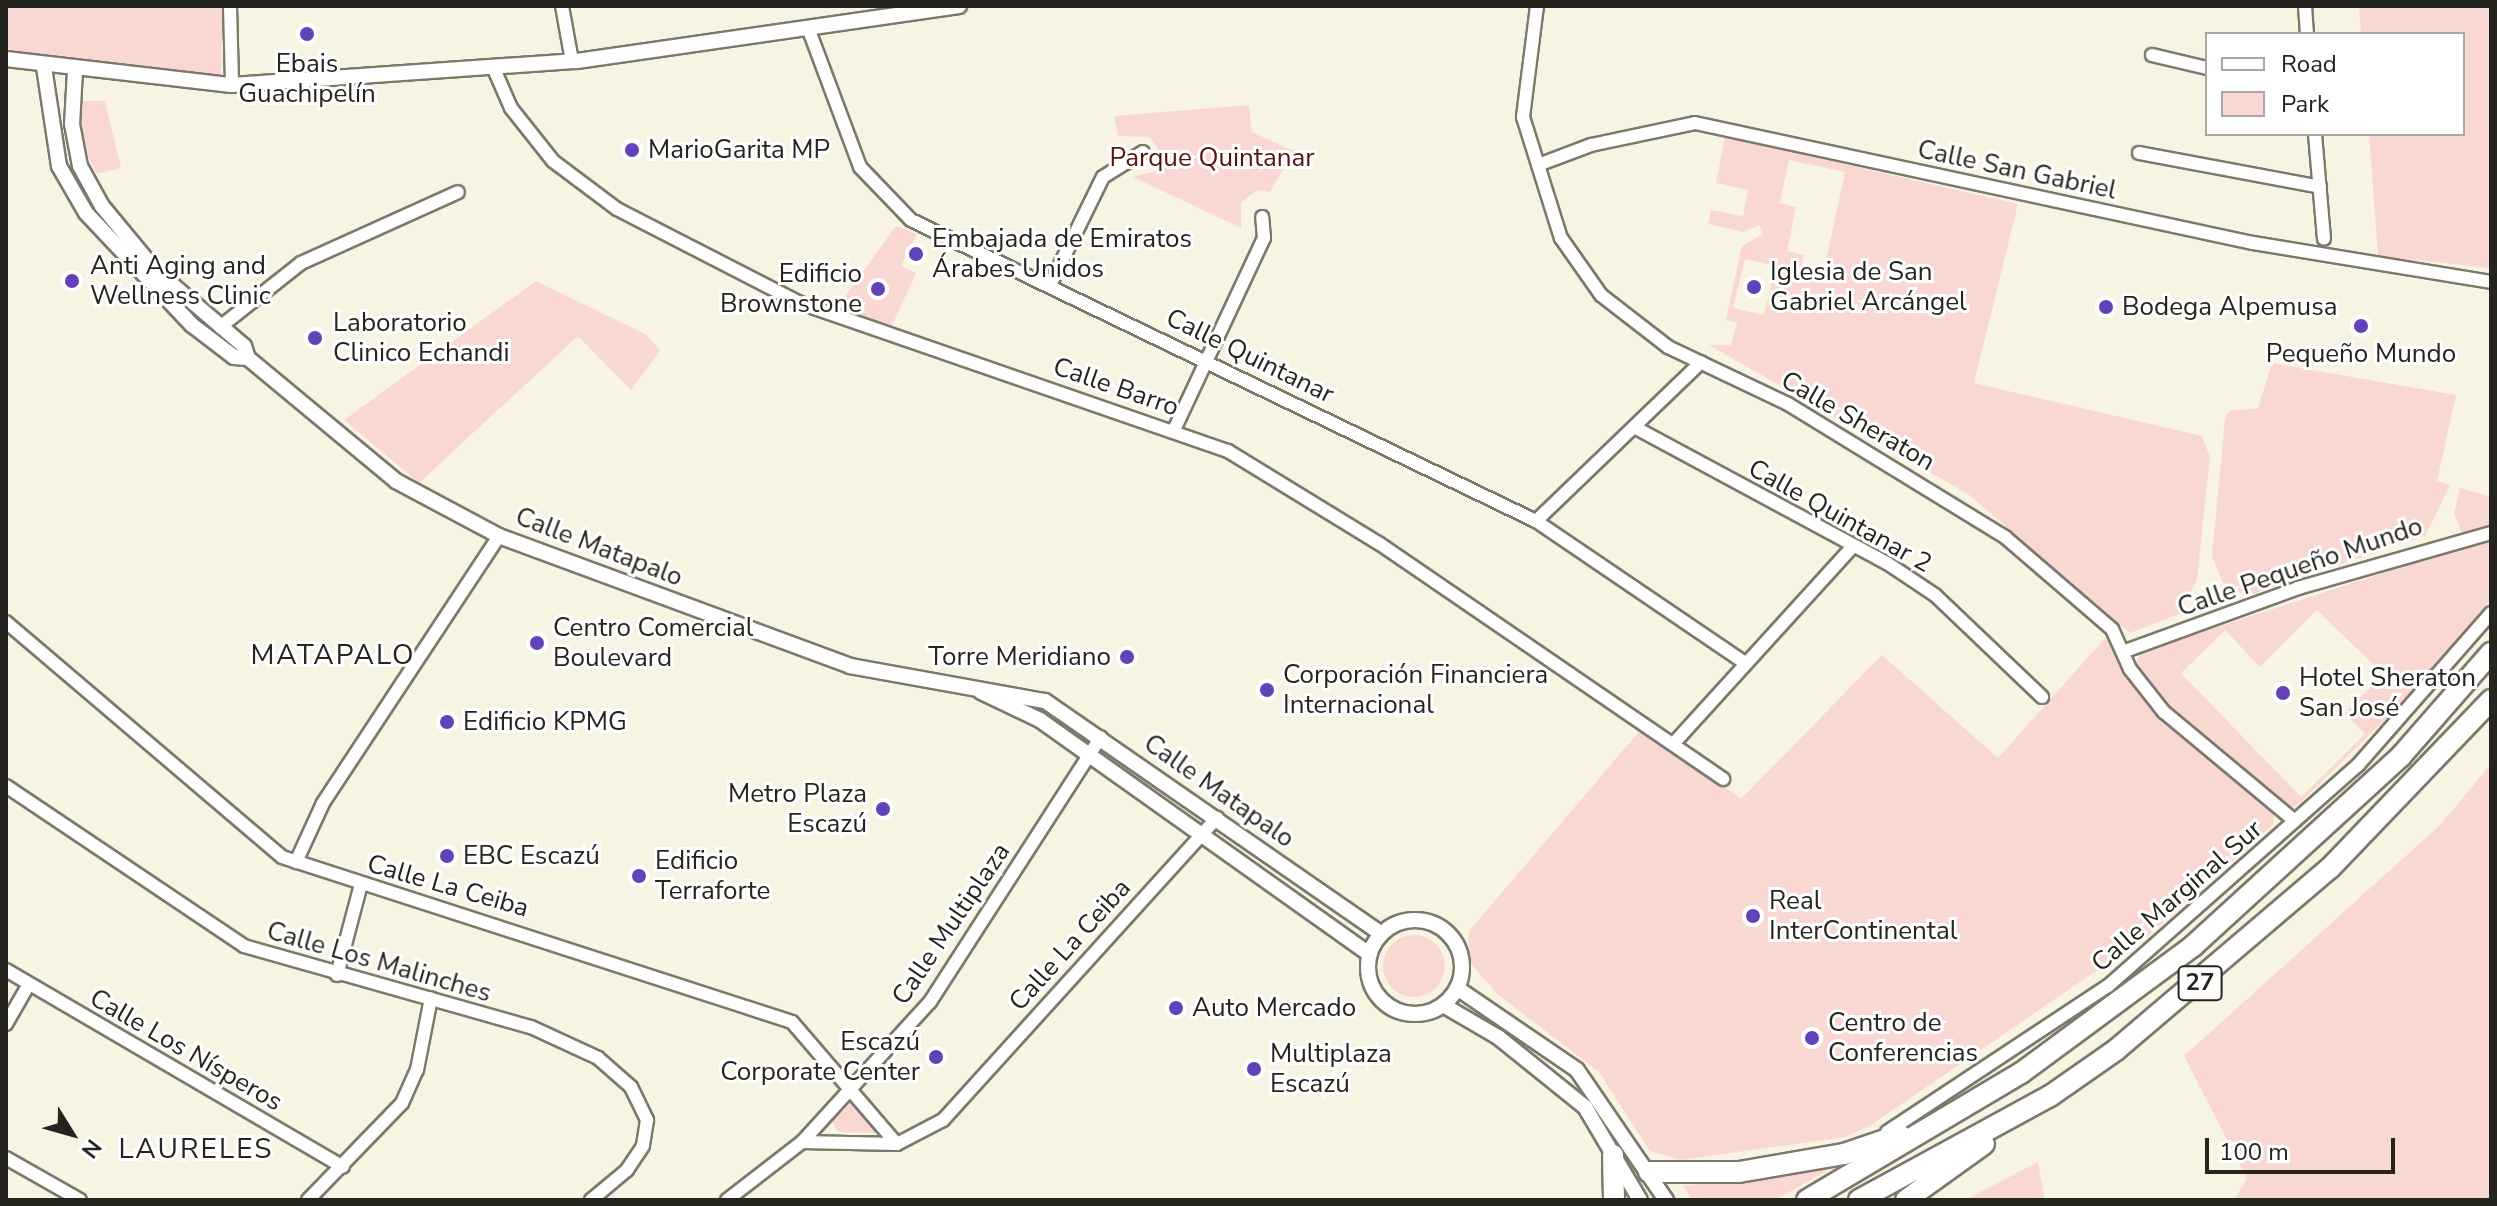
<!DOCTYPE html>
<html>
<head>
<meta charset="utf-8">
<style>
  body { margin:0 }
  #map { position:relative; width:2497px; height:1206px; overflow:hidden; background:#f8f4e4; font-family:"Nunito Sans",sans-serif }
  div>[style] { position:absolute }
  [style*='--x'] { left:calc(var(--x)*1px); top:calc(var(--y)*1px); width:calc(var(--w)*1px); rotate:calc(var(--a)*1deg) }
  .green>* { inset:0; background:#f9d8d3 }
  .round { border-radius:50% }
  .stream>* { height:4px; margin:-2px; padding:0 2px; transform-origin:2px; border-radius:2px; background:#88dbb2 }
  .roads { filter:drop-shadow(2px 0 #7c796b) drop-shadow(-2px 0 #7c796b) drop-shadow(0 2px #7c796b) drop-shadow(0 -2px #7c796b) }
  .minor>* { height:12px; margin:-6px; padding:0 6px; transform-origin:6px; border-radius:6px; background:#fff }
  .tertiary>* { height:14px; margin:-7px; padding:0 7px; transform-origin:7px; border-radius:7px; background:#fff }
  .tertiary>.ring { margin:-7px; padding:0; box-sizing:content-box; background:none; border:14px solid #fff; border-radius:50% }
  .trunk>* { height:20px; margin:-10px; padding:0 10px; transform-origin:10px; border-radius:10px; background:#fff }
  .dots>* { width:22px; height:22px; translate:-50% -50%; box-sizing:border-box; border:4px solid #fff; border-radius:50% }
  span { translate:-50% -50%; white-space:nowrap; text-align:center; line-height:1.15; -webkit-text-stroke:6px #fff; paint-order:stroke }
  .shield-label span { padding:2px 6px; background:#fff; border:2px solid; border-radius:6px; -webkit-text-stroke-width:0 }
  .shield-label { font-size:24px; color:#25241e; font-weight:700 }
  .poi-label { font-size:26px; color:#25241e }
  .left { translate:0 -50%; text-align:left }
  .right { translate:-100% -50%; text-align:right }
  .park-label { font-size:26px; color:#59120a }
  .street-label { font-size:26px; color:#25241e }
  .neighbourhood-label { font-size:28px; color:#25241e; letter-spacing:2px }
  .frame { position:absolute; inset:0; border:8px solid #25241e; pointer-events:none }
  .legend { position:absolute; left:2205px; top:32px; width:260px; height:104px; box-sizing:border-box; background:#fff; border:2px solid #a8a7a5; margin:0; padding:10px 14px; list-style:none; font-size:24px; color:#25241e }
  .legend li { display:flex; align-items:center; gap:16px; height:40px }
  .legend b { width:40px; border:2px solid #a8a7a5 }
  .north { position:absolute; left:32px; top:1094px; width:80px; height:80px; -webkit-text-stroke:6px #fff; paint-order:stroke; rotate:127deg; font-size:22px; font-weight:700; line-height:32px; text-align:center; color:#25241e }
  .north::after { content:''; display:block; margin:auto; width:28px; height:36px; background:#25241e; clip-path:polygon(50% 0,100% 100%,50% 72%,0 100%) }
  .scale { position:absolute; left:2205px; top:1138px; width:190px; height:36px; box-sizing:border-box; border:4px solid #25241e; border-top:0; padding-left:10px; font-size:24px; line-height:28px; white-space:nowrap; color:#25241e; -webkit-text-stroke:6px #fff; paint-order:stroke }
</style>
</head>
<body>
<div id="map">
  <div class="green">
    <div style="clip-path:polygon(6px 6px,223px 6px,221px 75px,165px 74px,6px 49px)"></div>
    <div style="clip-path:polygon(2359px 6px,2491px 6px,2491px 268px,2378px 256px,2369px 134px,2463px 134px,2463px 34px,2361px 34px)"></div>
    <div style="clip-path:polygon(79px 101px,105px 101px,121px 168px,96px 174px,80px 139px)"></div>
    <div style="clip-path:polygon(1249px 105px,1252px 132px,1293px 151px,1270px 192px,1257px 190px,1241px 203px,1241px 228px,1133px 177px,1159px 170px,1163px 155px,1149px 137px,1118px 136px,1114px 116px)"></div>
    <div style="clip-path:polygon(evenodd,1725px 137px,2018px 204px,1974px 383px,2202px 436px,2210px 457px,2197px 580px,2179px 614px,2130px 633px,1968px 494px,1709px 345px,1731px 345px,1737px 323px,1726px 320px,1742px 246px,1763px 234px,1759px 225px,1744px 232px,1708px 224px,1711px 210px,1743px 216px,1748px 190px,1716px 183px,1725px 137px,1789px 160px,1845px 172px,1823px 274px,1801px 270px,1804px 255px,1787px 251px,1796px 207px,1780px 203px,1789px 160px,1725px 137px,1745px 259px,1776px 266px,1764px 315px,1733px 308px,1745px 259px)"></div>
    <div style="clip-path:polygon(896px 226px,917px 234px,901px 266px,916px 273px,890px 330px,838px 306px)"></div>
    <div style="clip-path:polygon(536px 281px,647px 335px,660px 351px,631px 390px,578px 336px,419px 483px,344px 420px)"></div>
    <div style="clip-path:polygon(2272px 363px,2456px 395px,2437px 481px,2450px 485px,2425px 536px,2247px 596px,2222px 582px,2212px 556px,2225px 419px,2229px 411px,2258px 408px)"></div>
    <div style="clip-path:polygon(2460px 488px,2491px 497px,2491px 527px,2463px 535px,2454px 514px)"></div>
    <div style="clip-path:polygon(evenodd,2491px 538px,2491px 599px,2408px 697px,2298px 805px,2290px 808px,2176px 715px,2136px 663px,2141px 652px,2491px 538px,2317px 610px,2383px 674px,2345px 713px,2365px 734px,2301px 797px,2181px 673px,2225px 630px,2260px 667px,2317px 610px)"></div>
    <div style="clip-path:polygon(2107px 636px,2147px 701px,2274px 812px,2273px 825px,2153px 932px,1871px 1125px,1845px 1137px,1681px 1160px,1650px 1151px,1599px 1072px,1496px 993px,1468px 960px,1469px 931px,1643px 727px,1741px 799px,1882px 655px,1998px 758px)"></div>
    <div style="clip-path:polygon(2491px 764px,2491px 1200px,2234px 1200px,2247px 1179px,2184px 1056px,2440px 825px)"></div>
    <div class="round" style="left:1383px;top:935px;width:62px;height:62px"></div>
    <div style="clip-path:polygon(855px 1099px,879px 1127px,876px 1133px,838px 1132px,832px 1122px)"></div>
    <div style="clip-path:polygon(1845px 1161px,1775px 1200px,1692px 1200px,1683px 1186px)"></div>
    <div style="clip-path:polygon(2038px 1162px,2045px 1200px,1965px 1200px)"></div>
  </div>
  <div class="stream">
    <div style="--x:56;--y:6;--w:1;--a:0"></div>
  </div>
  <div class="roads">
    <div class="minor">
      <div style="--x:230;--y:6;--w:79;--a:88.5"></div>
      <div style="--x:562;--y:6;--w:56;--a:79.7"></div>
      <div style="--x:1537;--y:6;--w:112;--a:97.2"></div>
      <div style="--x:1523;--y:117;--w:127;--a:72.6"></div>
      <div style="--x:1561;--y:238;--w:70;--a:54.9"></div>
      <div style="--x:1601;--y:295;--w:85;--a:37.8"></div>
      <div style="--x:1668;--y:347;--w:133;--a:25.4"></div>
      <div style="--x:1788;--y:404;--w:255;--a:31.5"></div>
      <div style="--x:2005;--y:537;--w:141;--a:40.7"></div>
      <div style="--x:2112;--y:629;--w:44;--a:65.8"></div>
      <div style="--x:2130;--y:669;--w:55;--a:51.7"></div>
      <div style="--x:2164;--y:712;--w:170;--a:39.8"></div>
      <div style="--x:2305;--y:6;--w:28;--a:86"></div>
      <div style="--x:810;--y:33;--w:143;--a:69.5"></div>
      <div style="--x:860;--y:167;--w:74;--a:46.1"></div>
      <div style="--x:911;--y:220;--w:694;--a:25.72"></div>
      <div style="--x:1536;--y:521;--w:253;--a:34.2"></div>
      <div style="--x:2152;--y:55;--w:57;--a:13.3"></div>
      <div style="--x:494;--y:69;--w:43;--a:66.4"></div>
      <div style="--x:511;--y:108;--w:68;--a:51.6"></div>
      <div style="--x:553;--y:161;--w:80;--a:36.9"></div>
      <div style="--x:617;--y:209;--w:206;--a:27.2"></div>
      <div style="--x:800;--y:303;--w:453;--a:19.1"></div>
      <div style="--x:1228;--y:451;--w:178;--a:31.5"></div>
      <div style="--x:1380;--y:544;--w:416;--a:34.4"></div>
      <div style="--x:2315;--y:134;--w:105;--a:85.1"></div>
      <div style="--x:2139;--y:153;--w:184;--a:10.6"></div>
      <div style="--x:1538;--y:165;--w:57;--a:-20.7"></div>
      <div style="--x:1591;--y:145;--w:106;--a:-11.9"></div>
      <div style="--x:1695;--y:123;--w:571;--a:12.14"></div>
      <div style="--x:2253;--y:243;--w:241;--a:9.3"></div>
      <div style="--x:1050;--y:285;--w:120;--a:-63.9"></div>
      <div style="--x:1103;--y:177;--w:47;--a:-32"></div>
      <div style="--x:220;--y:327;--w:103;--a:-38.3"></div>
      <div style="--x:301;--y:263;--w:172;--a:-24.3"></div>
      <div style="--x:1636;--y:428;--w:285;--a:28.3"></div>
      <div style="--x:1887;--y:563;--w:58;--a:33.7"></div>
      <div style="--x:1935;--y:595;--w:148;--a:43.6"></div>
      <div style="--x:1174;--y:430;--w:212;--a:-64.9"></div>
      <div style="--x:1264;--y:238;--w:21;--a:-95"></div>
      <div style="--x:1536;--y:521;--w:229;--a:-43.9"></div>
      <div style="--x:6;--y:622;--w:362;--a:40.4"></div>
      <div style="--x:282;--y:857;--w:536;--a:17.93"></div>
      <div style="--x:792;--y:1022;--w:161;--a:49.3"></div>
      <div style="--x:2125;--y:651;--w:184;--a:-20"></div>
      <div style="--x:2298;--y:588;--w:201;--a:-15.9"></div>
      <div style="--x:1674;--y:743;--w:266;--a:-47.7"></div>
      <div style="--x:6;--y:786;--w:287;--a:33.9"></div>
      <div style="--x:244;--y:946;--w:298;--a:15.8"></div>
      <div style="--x:531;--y:1027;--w:74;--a:24.8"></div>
      <div style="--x:598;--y:1058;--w:44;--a:41.3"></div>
      <div style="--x:631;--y:1087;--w:37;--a:64"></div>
      <div style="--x:647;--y:1120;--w:26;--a:99"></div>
      <div style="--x:643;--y:1146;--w:29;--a:124"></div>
      <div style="--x:627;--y:1170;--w:47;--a:140.2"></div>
      <div style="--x:296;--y:862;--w:65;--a:-65.4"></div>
      <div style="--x:323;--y:803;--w:320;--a:-56.6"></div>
      <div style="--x:6;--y:970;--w:390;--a:30.3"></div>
      <div style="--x:337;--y:975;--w:94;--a:-75.2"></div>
      <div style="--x:6;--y:1024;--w:46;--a:-60.1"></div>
      <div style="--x:1887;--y:1132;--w:265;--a:-33.5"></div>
      <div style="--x:2108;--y:986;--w:334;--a:-41.5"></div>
      <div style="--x:2358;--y:765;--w:202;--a:-48.8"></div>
      <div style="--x:802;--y:1142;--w:95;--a:1.2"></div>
      <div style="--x:897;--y:1144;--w:52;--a:-27.6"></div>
      <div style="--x:943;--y:1120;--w:408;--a:-47.8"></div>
      <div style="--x:6;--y:1158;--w:85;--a:29.6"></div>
      <div style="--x:308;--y:1200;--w:135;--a:-45.9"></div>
      <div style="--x:402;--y:1103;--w:36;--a:-66"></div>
      <div style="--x:417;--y:1070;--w:73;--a:-79"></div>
      <div style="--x:727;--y:1200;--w:95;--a:-37.7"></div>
      <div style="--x:802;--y:1142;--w:190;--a:-47.6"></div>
      <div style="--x:930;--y:1002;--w:315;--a:-57.2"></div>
    </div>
    <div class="tertiary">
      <div style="--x:6;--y:59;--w:227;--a:6.6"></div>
      <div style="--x:232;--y:85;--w:346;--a:-4"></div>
      <div style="--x:577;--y:61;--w:386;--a:-8.2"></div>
      <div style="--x:44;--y:67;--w:100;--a:81.4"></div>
      <div style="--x:59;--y:166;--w:54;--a:60.1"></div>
      <div style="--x:86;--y:213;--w:154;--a:46.6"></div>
      <div style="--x:192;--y:325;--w:53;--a:37.3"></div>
      <div style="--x:234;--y:357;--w:14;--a:4"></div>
      <div style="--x:75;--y:71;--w:53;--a:93.2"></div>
      <div style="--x:72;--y:124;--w:43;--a:79.2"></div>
      <div style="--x:80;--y:166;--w:46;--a:61.2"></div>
      <div style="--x:102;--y:206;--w:83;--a:50.4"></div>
      <div style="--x:155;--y:270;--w:117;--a:40.5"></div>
      <div style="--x:244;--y:346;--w:13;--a:72"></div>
      <div style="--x:248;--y:358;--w:192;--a:39.7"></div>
      <div style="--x:396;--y:481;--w:117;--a:28.1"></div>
      <div style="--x:499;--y:536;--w:374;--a:20.3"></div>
      <div style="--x:850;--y:666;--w:198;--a:10.2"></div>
      <div style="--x:1045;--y:701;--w:409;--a:34.7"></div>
      <div style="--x:981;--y:692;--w:65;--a:25.4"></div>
      <div style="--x:1040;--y:720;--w:404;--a:35.4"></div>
      <div class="ring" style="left:1368px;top:920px;width:80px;height:80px"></div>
      <div style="--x:1457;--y:988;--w:145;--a:34.3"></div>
      <div style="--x:1577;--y:1070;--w:158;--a:55.6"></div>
      <div style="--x:1443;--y:1005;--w:64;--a:30.2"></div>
      <div style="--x:1498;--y:1037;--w:112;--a:38.8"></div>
      <div style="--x:1585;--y:1107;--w:108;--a:59.4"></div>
    </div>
    <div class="trunk">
      <div style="--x:1613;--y:1155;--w:45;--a:88.7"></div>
      <div style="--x:1649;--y:1172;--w:90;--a:0"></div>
      <div style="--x:1739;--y:1172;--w:107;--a:-9.7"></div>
      <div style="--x:1844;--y:1154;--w:59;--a:-18.7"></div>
      <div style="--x:1807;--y:1200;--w:249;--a:-30.7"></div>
      <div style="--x:2021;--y:1073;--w:214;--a:-36.4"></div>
      <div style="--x:2193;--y:946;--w:282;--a:-42.4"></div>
      <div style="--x:2401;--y:756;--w:137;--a:-48.9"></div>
      <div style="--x:1859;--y:1200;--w:217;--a:-28.6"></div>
      <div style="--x:2050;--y:1096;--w:80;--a:-34.9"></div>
      <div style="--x:2116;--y:1050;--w:281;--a:-40.4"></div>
      <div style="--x:2330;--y:868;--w:233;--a:-46.2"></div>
      <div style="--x:1906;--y:1200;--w:96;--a:-35.7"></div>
    </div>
  </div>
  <div class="dots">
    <div style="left:307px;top:34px;background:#6341b9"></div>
    <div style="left:632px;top:150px;background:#6341b9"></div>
    <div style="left:916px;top:254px;background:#6341b9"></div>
    <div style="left:72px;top:281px;background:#6341b9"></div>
    <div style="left:1754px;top:287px;background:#6341b9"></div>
    <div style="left:878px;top:289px;background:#6341b9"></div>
    <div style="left:2106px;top:307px;background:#6341b9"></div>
    <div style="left:2361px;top:326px;background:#6341b9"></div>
    <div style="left:315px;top:338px;background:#6341b9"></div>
    <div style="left:537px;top:643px;background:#6341b9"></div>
    <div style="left:1127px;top:657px;background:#6341b9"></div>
    <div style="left:1267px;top:690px;background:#6341b9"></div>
    <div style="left:2283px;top:693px;background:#6341b9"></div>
    <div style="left:447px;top:722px;background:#6341b9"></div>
    <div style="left:883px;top:809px;background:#6341b9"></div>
    <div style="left:447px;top:856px;background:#6341b9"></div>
    <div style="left:639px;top:876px;background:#6341b9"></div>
    <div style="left:1753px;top:916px;background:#6341b9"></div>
    <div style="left:1176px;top:1008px;background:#6341b9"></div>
    <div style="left:1812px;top:1038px;background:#6341b9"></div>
    <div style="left:936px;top:1057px;background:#6341b9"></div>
    <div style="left:1254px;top:1069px;background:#6341b9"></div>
  </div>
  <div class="shield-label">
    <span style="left:2200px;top:983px">27</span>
  </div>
  <div class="poi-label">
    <span style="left:307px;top:79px">Ebais<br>Guachipelín</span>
    <span class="left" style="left:648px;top:150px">MarioGarita MP</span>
    <span class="left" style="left:932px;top:254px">Embajada de Emiratos<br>Árabes Unidos</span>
    <span class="left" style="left:90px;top:281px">Anti Aging and<br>Wellness Clinic</span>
    <span class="left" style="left:1770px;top:287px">Iglesia de San<br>Gabriel Arcángel</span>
    <span class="right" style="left:862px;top:289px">Edificio<br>Brownstone</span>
    <span class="left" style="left:2122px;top:307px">Bodega Alpemusa</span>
    <span class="left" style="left:333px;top:338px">Laboratorio<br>Clinico Echandi</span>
    <span style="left:2361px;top:354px">Pequeño Mundo</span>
    <span class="left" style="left:553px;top:643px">Centro Comercial<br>Boulevard</span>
    <span class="right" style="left:1111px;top:657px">Torre Meridiano</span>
    <span class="left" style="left:1283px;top:690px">Corporación Financiera<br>Internacional</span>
    <span class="left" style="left:2299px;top:693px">Hotel Sheraton<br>San José</span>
    <span class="left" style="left:463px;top:722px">Edificio KPMG</span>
    <span class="right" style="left:867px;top:809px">Metro Plaza<br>Escazú</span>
    <span class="left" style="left:463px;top:856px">EBC Escazú</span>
    <span class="left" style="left:655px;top:876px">Edificio<br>Terraforte</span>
    <span class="left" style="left:1769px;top:916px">Real<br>InterContinental</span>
    <span class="left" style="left:1192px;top:1008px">Auto Mercado</span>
    <span class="left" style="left:1828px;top:1038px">Centro de<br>Conferencias</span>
    <span class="right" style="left:920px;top:1057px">Escazú<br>Corporate Center</span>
    <span class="left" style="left:1270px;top:1069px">Multiplaza<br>Escazú</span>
  </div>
  <div class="park-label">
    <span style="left:1212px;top:158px">Parque Quintanar</span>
  </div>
  <div class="street-label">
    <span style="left:2017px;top:170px;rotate:12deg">Calle San Gabriel</span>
    <span style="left:1250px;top:356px;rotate:26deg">Calle Quintanar</span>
    <span style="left:1116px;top:387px;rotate:19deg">Calle Barro</span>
    <span style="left:1858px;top:421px;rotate:30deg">Calle Sheraton</span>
    <span style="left:1840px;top:516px;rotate:29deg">Calle Quintanar 2</span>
    <span style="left:599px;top:547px;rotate:21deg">Calle Matapalo</span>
    <span style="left:2300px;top:567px;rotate:-19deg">Calle Pequeño Mundo</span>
    <span style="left:1219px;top:791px;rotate:35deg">Calle Matapalo</span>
    <span style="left:448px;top:886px;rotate:16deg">Calle La Ceiba</span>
    <span style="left:2177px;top:896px;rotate:-41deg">Calle Marginal Sur</span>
    <span style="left:951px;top:924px;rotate:-56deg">Calle Multiplaza</span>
    <span style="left:1070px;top:945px;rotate:-48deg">Calle La Ceiba</span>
    <span style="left:379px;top:962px;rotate:16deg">Calle Los Malinches</span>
    <span style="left:186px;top:1050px;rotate:30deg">Calle Los Nísperos</span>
  </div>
  <div class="neighbourhood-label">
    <span style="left:333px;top:655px">MATAPALO</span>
    <span style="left:196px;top:1149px">LAURELES</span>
  </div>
  <div class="frame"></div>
  <ul class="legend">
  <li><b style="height:10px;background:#fff"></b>Road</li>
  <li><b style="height:22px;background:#f9d8d3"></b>Park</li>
  </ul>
  <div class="north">N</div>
  <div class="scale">100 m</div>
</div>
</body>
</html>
